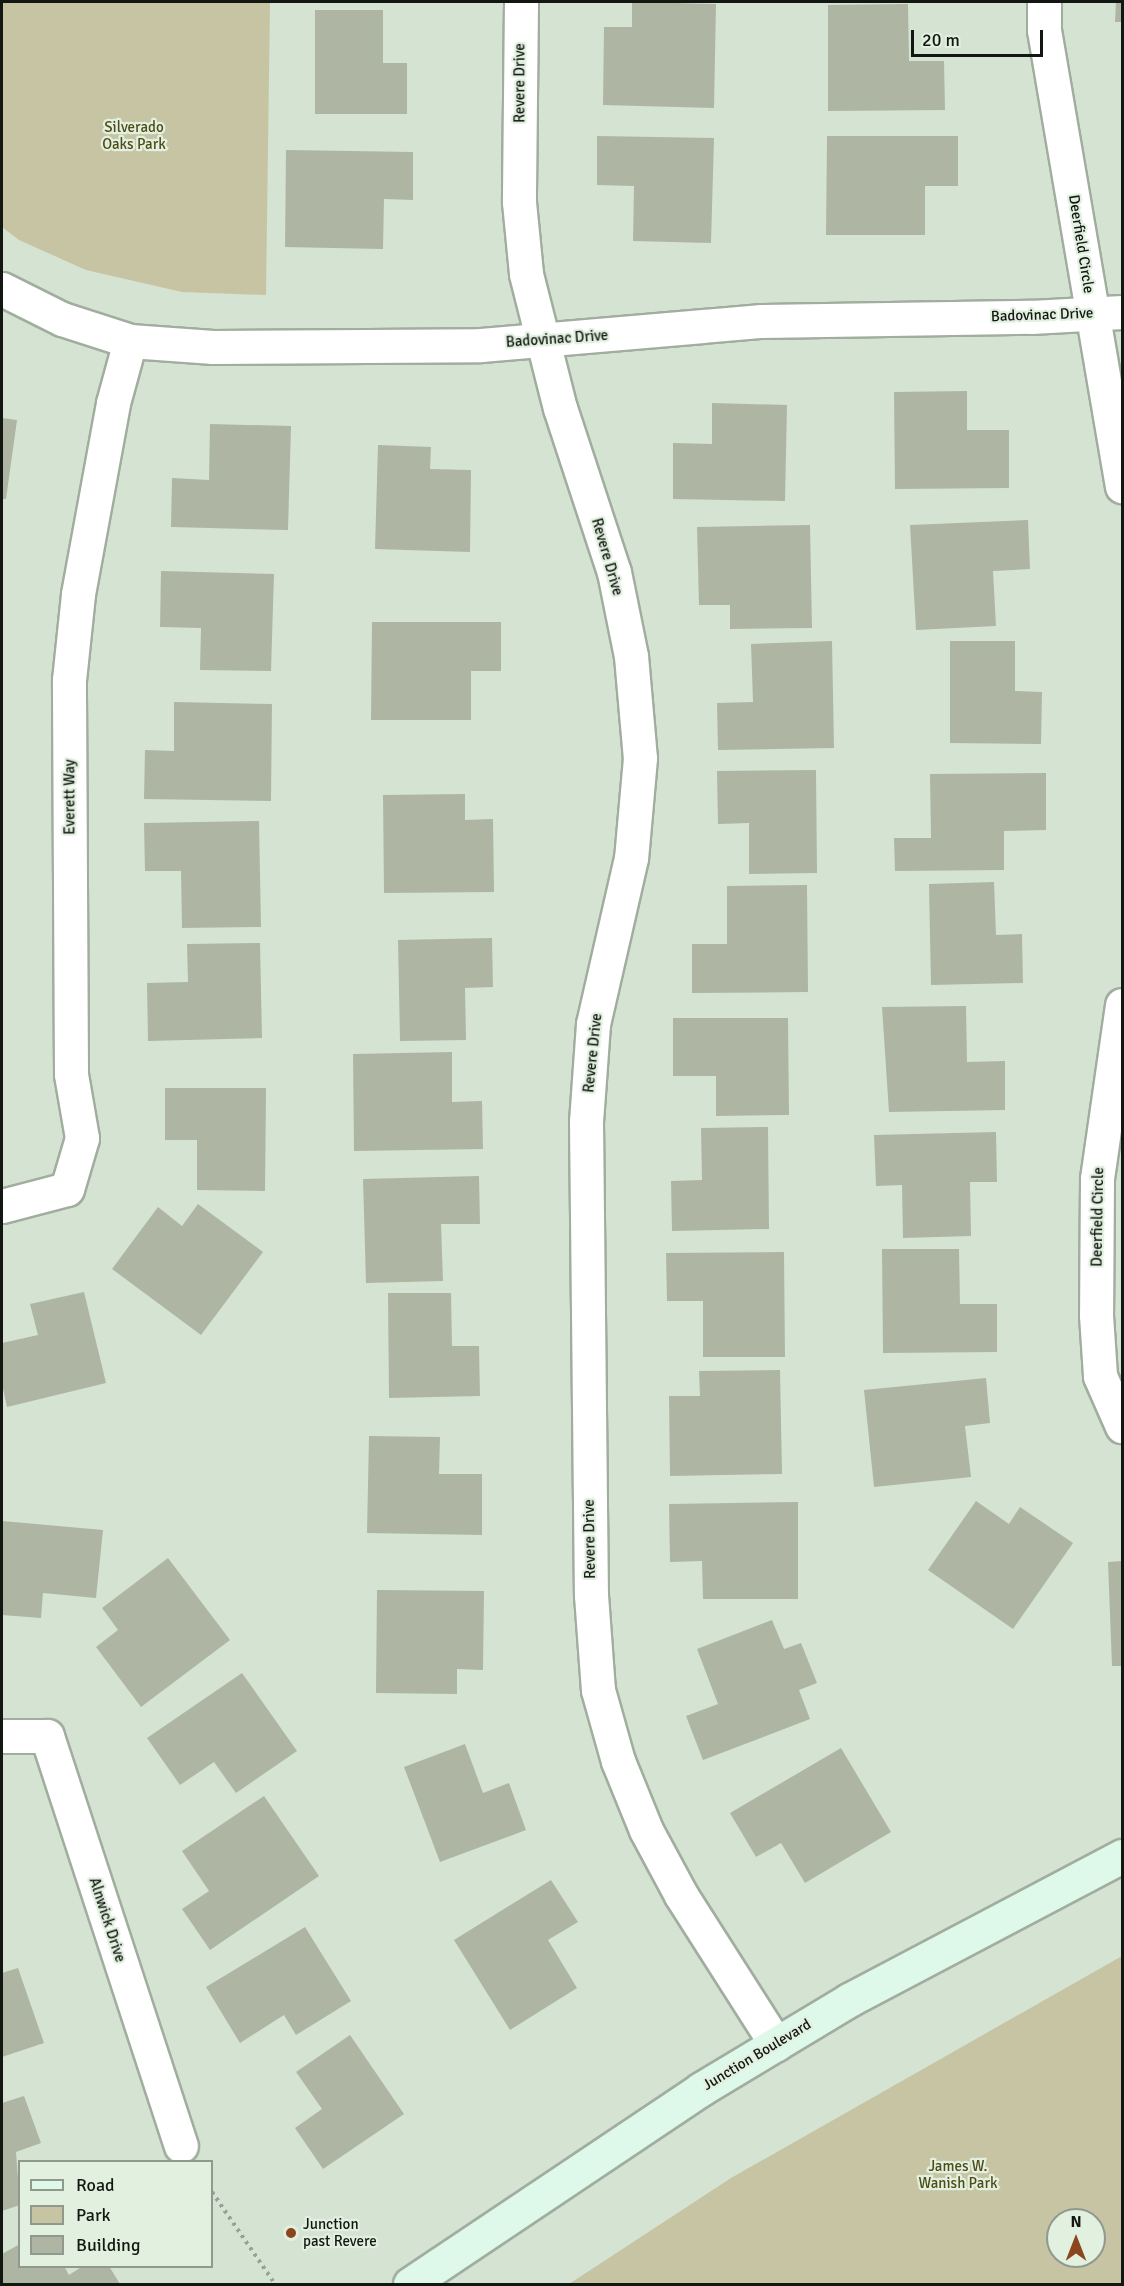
<!DOCTYPE html>
<html>
<head>
<meta charset="utf-8">
<style>
  body { margin:0 }
  #map { position:relative; width:1124px; height:2286px; overflow:hidden; background:#d5e3d3; font-family:Signika,sans-serif }
  div>[style] { position:absolute }
  [style*='--x'] { left:calc(var(--x)*1px); top:calc(var(--y)*1px); width:calc(var(--w)*1px); rotate:calc(var(--a)*1deg) }
  .green>* { inset:0; background:#c7c4a3 }
  .building>* { inset:0; background:#afb5a3 }
  .path>* { height:4px; margin-top:-2px; transform-origin:0; background:repeating-linear-gradient(90deg,#97a295 0 3px,transparent 0 7.5px) }
  .roads { filter:drop-shadow(2px 0 #a1ad9e) drop-shadow(-2px 0 #a1ad9e) drop-shadow(0 2px #a1ad9e) drop-shadow(0 -2px #a1ad9e) }
  .minor>* { height:33px; margin:-16.5px; padding:0 16.5px; transform-origin:16.5px; border-radius:16.5px; background:#fff }
  .secondary>* { height:33px; margin:-16.5px; padding:0 16.5px; transform-origin:16.5px; border-radius:16.5px; background:#def9ea }
  .dots>* { width:16px; height:16px; translate:-50% -50%; box-sizing:border-box; border:3px solid #e2f0e0; border-radius:50% }
  span { translate:-50% -50%; white-space:nowrap; text-align:center; line-height:1.15; -webkit-text-stroke:4.5px #e2f0e0; paint-order:stroke }
  .street-label { font-size:15px; color:#121711 }
  .park-label { font-size:15px; color:#504b16 }
  .poi-label { font-size:15px; color:#121711 }
  .left { translate:0 -50%; text-align:left }
  .frame { position:absolute; inset:0; border:3px solid #121711; pointer-events:none }
  .legend { position:absolute; left:18px; top:2160px; width:195px; height:108px; box-sizing:border-box; background:#e2f0e0; border:2px solid #8f998d; margin:0; padding:8px 10px; list-style:none; font-size:18px; color:#121711 }
  .legend li { display:flex; align-items:center; gap:12px; height:30px }
  .legend b { width:30px; border:2px solid #8f998d }
  .north { position:absolute; left:1046px; top:2208px; width:60px; height:60px; box-sizing:border-box; background:#e2f0e0; border:2px solid #8f998d; border-radius:50%; rotate:0deg; font-size:16px; font-weight:700; line-height:24px; text-align:center; color:#121711 }
  .north::after { content:''; display:block; margin:auto; width:21px; height:27px; background:#8b461e; clip-path:polygon(50% 0,100% 100%,50% 72%,0 100%) }
  .scale { position:absolute; left:911px; top:30px; width:132px; height:27px; box-sizing:border-box; border:3px solid #121711; border-top:0; padding-left:8px; font-size:18px; line-height:21px; white-space:nowrap; color:#121711; -webkit-text-stroke:4px #e2f0e0; paint-order:stroke }
</style>
</head>
<body>
<div id="map">
  <div class="green">
    <div style="clip-path:polygon(2px 2px,270px 2px,266px 295px,182px 292px,86px 270px,19px 240px,2px 227px)"></div>
    <div style="clip-path:polygon(evenodd,1122px 1956px,1122px 2284px,569px 2284px,731px 2178px,1122px 1956px,1058px 2220px,1094px 2220px,1094px 2256px,1058px 2256px,1058px 2220px)"></div>
  </div>
  <div class="building">
    <div style="clip-path:polygon(632px 2px,716px 4px,714px 108px,603px 105px,604px 27px,632px 27px)"></div>
    <div style="clip-path:polygon(1116px 2px,1122px 2px,1122px 22px,1115px 22px)"></div>
    <div style="clip-path:polygon(908px 4px,909px 61px,944px 61px,945px 110px,828px 111px,828px 5px)"></div>
    <div style="clip-path:polygon(315px 10px,383px 10px,383px 63px,407px 63px,407px 114px,315px 114px)"></div>
    <div style="clip-path:polygon(597px 136px,714px 138px,711px 243px,633px 241px,634px 186px,597px 185px)"></div>
    <div style="clip-path:polygon(827px 136px,958px 136px,958px 186px,925px 186px,925px 235px,826px 235px)"></div>
    <div style="clip-path:polygon(286px 150px,413px 152px,413px 200px,384px 199px,383px 249px,285px 247px)"></div>
    <div style="clip-path:polygon(967px 391px,967px 430px,1009px 430px,1009px 488px,895px 489px,894px 392px)"></div>
    <div style="clip-path:polygon(712px 403px,787px 405px,785px 501px,673px 499px,673px 443px,712px 444px)"></div>
    <div style="clip-path:polygon(2px 418px,17px 420px,6px 499px,2px 499px)"></div>
    <div style="clip-path:polygon(210px 424px,291px 426px,288px 530px,171px 527px,172px 478px,209px 480px)"></div>
    <div style="clip-path:polygon(378px 445px,431px 447px,430px 469px,471px 470px,470px 552px,375px 549px)"></div>
    <div style="clip-path:polygon(1028px 520px,1030px 569px,993px 571px,996px 626px,916px 630px,910px 525px)"></div>
    <div style="clip-path:polygon(810px 525px,812px 628px,730px 629px,730px 605px,699px 605px,697px 527px)"></div>
    <div style="clip-path:polygon(161px 571px,274px 574px,271px 671px,200px 670px,201px 628px,160px 627px)"></div>
    <div style="clip-path:polygon(372px 622px,501px 622px,501px 671px,471px 671px,471px 720px,371px 720px)"></div>
    <div style="clip-path:polygon(832px 641px,834px 748px,718px 750px,717px 703px,753px 702px,751px 644px)"></div>
    <div style="clip-path:polygon(950px 641px,1015px 641px,1015px 691px,1042px 692px,1041px 744px,950px 743px)"></div>
    <div style="clip-path:polygon(174px 702px,272px 704px,271px 801px,144px 799px,145px 750px,174px 751px)"></div>
    <div style="clip-path:polygon(816px 770px,817px 873px,749px 874px,749px 823px,718px 824px,717px 771px)"></div>
    <div style="clip-path:polygon(1046px 773px,1046px 830px,1004px 831px,1004px 870px,895px 871px,894px 838px,931px 838px,930px 774px)"></div>
    <div style="clip-path:polygon(465px 794px,465px 820px,493px 819px,494px 892px,384px 893px,383px 795px)"></div>
    <div style="clip-path:polygon(259px 821px,261px 927px,182px 928px,181px 871px,145px 871px,144px 823px)"></div>
    <div style="clip-path:polygon(994px 882px,996px 935px,1022px 934px,1023px 983px,931px 985px,929px 884px)"></div>
    <div style="clip-path:polygon(807px 885px,808px 992px,692px 993px,692px 944px,727px 944px,727px 886px)"></div>
    <div style="clip-path:polygon(492px 938px,493px 987px,465px 988px,466px 1040px,400px 1041px,398px 940px)"></div>
    <div style="clip-path:polygon(260px 943px,262px 1038px,148px 1041px,147px 983px,188px 982px,187px 944px)"></div>
    <div style="clip-path:polygon(966px 1006px,967px 1062px,1005px 1061px,1005px 1110px,889px 1112px,882px 1007px)"></div>
    <div style="clip-path:polygon(673px 1018px,788px 1018px,789px 1115px,716px 1116px,716px 1076px,673px 1076px)"></div>
    <div style="clip-path:polygon(452px 1052px,452px 1102px,482px 1101px,483px 1149px,354px 1151px,353px 1054px)"></div>
    <div style="clip-path:polygon(165px 1088px,266px 1088px,265px 1191px,197px 1190px,197px 1140px,165px 1140px)"></div>
    <div style="clip-path:polygon(768px 1127px,769px 1229px,672px 1231px,671px 1181px,702px 1180px,701px 1128px)"></div>
    <div style="clip-path:polygon(996px 1132px,997px 1182px,970px 1182px,971px 1236px,903px 1238px,902px 1185px,876px 1186px,874px 1135px)"></div>
    <div style="clip-path:polygon(479px 1176px,480px 1224px,441px 1224px,443px 1281px,366px 1283px,363px 1179px)"></div>
    <div style="clip-path:polygon(198px 1204px,263px 1252px,201px 1335px,112px 1269px,158px 1207px,182px 1226px)"></div>
    <div style="clip-path:polygon(882px 1249px,959px 1249px,960px 1304px,997px 1304px,997px 1352px,883px 1353px)"></div>
    <div style="clip-path:polygon(784px 1252px,785px 1357px,703px 1357px,703px 1301px,667px 1301px,666px 1253px)"></div>
    <div style="clip-path:polygon(84px 1292px,106px 1383px,7px 1407px,2px 1384px,2px 1343px,38px 1335px,30px 1304px)"></div>
    <div style="clip-path:polygon(388px 1293px,451px 1293px,452px 1346px,479px 1346px,480px 1396px,389px 1398px)"></div>
    <div style="clip-path:polygon(780px 1370px,782px 1474px,670px 1476px,669px 1396px,700px 1396px,699px 1371px)"></div>
    <div style="clip-path:polygon(986px 1378px,990px 1423px,965px 1426px,971px 1477px,874px 1487px,864px 1390px)"></div>
    <div style="clip-path:polygon(369px 1436px,440px 1437px,439px 1474px,482px 1474px,482px 1535px,367px 1533px)"></div>
    <div style="clip-path:polygon(976px 1501px,1009px 1524px,1020px 1507px,1073px 1543px,1013px 1629px,928px 1570px)"></div>
    <div style="clip-path:polygon(798px 1502px,798px 1599px,703px 1599px,702px 1561px,670px 1562px,669px 1504px)"></div>
    <div style="clip-path:polygon(2px 1521px,103px 1530px,96px 1598px,43px 1593px,41px 1618px,2px 1615px)"></div>
    <div style="clip-path:polygon(168px 1558px,230px 1640px,141px 1707px,96px 1647px,118px 1630px,102px 1608px)"></div>
    <div style="clip-path:polygon(1122px 1561px,1122px 1666px,1112px 1666px,1108px 1562px)"></div>
    <div style="clip-path:polygon(377px 1590px,484px 1591px,483px 1670px,457px 1669px,457px 1694px,376px 1693px)"></div>
    <div style="clip-path:polygon(772px 1620px,784px 1649px,801px 1643px,817px 1683px,799px 1690px,810px 1719px,703px 1760px,686px 1716px,718px 1704px,697px 1649px)"></div>
    <div style="clip-path:polygon(242px 1673px,297px 1751px,236px 1793px,214px 1762px,180px 1785px,147px 1738px)"></div>
    <div style="clip-path:polygon(465px 1744px,483px 1793px,509px 1783px,526px 1830px,440px 1862px,404px 1767px)"></div>
    <div style="clip-path:polygon(841px 1748px,891px 1832px,805px 1883px,781px 1843px,756px 1857px,730px 1813px)"></div>
    <div style="clip-path:polygon(264px 1796px,319px 1876px,210px 1950px,182px 1909px,209px 1891px,182px 1851px)"></div>
    <div style="clip-path:polygon(551px 1880px,578px 1922px,548px 1940px,577px 1988px,510px 2030px,454px 1940px)"></div>
    <div style="clip-path:polygon(305px 1927px,351px 2001px,296px 2035px,284px 2015px,240px 2043px,206px 1987px)"></div>
    <div style="clip-path:polygon(18px 1968px,44px 2043px,2px 2057px,2px 1973px)"></div>
    <div style="clip-path:polygon(350px 2035px,404px 2114px,323px 2169px,295px 2128px,322px 2109px,296px 2072px)"></div>
    <div style="clip-path:polygon(24px 2096px,41px 2143px,16px 2152px,20px 2205px,2px 2211px,2px 2103px)"></div>
    <div style="clip-path:polygon(20px 2244px,20px 2266px,64px 2266px,69px 2275px,83px 2266px,109px 2266px,120px 2284px,2px 2284px,2px 2254px)"></div>
  </div>
  <div class="path">
    <div style="--x:212;--y:2192;--w:112;--a:55.6"></div>
  </div>
  <div class="roads">
    <div class="minor">
      <div style="--x:521;--y:2;--w:200;--a:90.6"></div>
      <div style="--x:519;--y:202;--w:72;--a:84.4"></div>
      <div style="--x:526;--y:274;--w:138;--a:75.8"></div>
      <div style="--x:560;--y:408;--w:173;--a:71.8"></div>
      <div style="--x:614;--y:572;--w:86;--a:78.6"></div>
      <div style="--x:631;--y:656;--w:102;--a:85"></div>
      <div style="--x:640;--y:758;--w:100;--a:95.1"></div>
      <div style="--x:631;--y:858;--w:170;--a:102.9"></div>
      <div style="--x:593;--y:1024;--w:97;--a:94.1"></div>
      <div style="--x:586;--y:1121;--w:474;--a:89.4"></div>
      <div style="--x:591;--y:1595;--w:95;--a:85.8"></div>
      <div style="--x:598;--y:1690;--w:74;--a:74.3"></div>
      <div style="--x:618;--y:1761;--w:74;--a:67.9"></div>
      <div style="--x:646;--y:1830;--w:74;--a:61.7"></div>
      <div style="--x:681;--y:1895;--w:177;--a:57.5"></div>
      <div style="--x:1044;--y:2;--w:28;--a:90"></div>
      <div style="--x:1044;--y:30;--w:463;--a:80.3"></div>
      <div style="--x:2;--y:289;--w:67;--a:26.6"></div>
      <div style="--x:62;--y:319;--w:71;--a:17.9"></div>
      <div style="--x:130;--y:341;--w:83;--a:4.1"></div>
      <div style="--x:213;--y:347;--w:268;--a:-0.4"></div>
      <div style="--x:481;--y:345;--w:282;--a:-4.9"></div>
      <div style="--x:762;--y:321;--w:269;--a:-0.9"></div>
      <div style="--x:1031;--y:317;--w:91;--a:-3.1"></div>
      <div style="--x:1122;--y:1005;--w:176;--a:98.2"></div>
      <div style="--x:1097;--y:1179;--w:136;--a:90.4"></div>
      <div style="--x:1096;--y:1315;--w:61;--a:86.2"></div>
      <div style="--x:1100;--y:1376;--w:55;--a:66.3"></div>
      <div style="--x:2;--y:1206;--w:67;--a:-14.7"></div>
      <div style="--x:67;--y:1189;--w:53;--a:-73.6"></div>
      <div style="--x:82;--y:1138;--w:65;--a:-99.8"></div>
      <div style="--x:71;--y:1074;--w:394;--a:-90.3"></div>
      <div style="--x:69;--y:680;--w:86;--a:-84"></div>
      <div style="--x:78;--y:594;--w:194;--a:-79.6"></div>
      <div style="--x:113;--y:403;--w:64;--a:-74.7"></div>
      <div style="--x:2;--y:1736;--w:45;--a:0"></div>
      <div style="--x:47;--y:1736;--w:431;--a:71.9"></div>
    </div>
    <div class="secondary">
      <div style="--x:410;--y:2284;--w:350;--a:-33.8"></div>
      <div style="--x:701;--y:2089;--w:173;--a:-31"></div>
      <div style="--x:849;--y:2000;--w:309;--a:-27.8"></div>
    </div>
  </div>
  <div class="dots">
    <div style="left:291px;top:2233px;background:#8b461e"></div>
  </div>
  <div class="street-label">
    <span style="left:520px;top:83px;rotate:-90deg">Revere Drive</span>
    <span style="left:1081px;top:244px;rotate:81deg">Deerfield Circle</span>
    <span style="left:1042px;top:315px;rotate:-2deg">Badovinac Drive</span>
    <span style="left:557px;top:339px;rotate:-4deg">Badovinac Drive</span>
    <span style="left:607px;top:557px;rotate:74deg">Revere Drive</span>
    <span style="left:70px;top:797px;rotate:-90deg">Everett Way</span>
    <span style="left:593px;top:1053px;rotate:-84deg">Revere Drive</span>
    <span style="left:1098px;top:1217px;rotate:-89deg">Deerfield Circle</span>
    <span style="left:590px;top:1539px;rotate:-91deg">Revere Drive</span>
    <span style="left:107px;top:1920px;rotate:72deg">Alnwick Drive</span>
    <span style="left:757px;top:2055px;rotate:-31deg">Junction Boulevard</span>
  </div>
  <div class="park-label">
    <span style="left:134px;top:136px">Silverado<br>Oaks Park</span>
    <span style="left:958px;top:2175px">James W.<br>Wanish Park</span>
  </div>
  <div class="poi-label">
    <span class="left" style="left:303px;top:2233px">Junction<br>past Revere</span>
  </div>
  <div class="frame"></div>
  <ul class="legend">
  <li><b style="height:8px;background:#def9ea"></b>Road</li>
  <li><b style="height:16px;background:#c7c4a3"></b>Park</li>
  <li><b style="height:16px;background:#afb5a3"></b>Building</li>
  </ul>
  <div class="north">N</div>
  <div class="scale">20 m</div>
</div>
</body>
</html>
